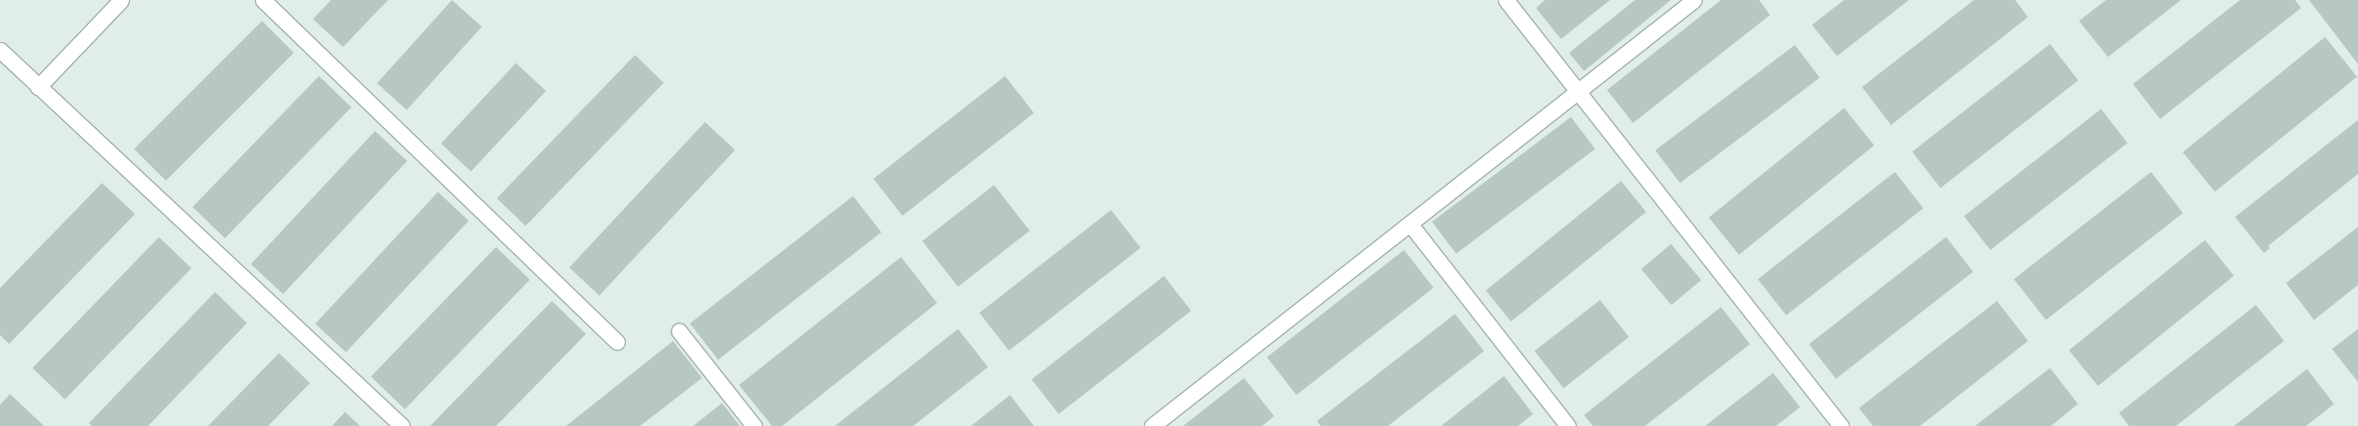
<!DOCTYPE html>
<html>
<head>
<meta charset="utf-8">
<style>
  body { margin:0 }
  #map { position:relative; width:2358px; height:426px; overflow:hidden; background:#e1ede8; font-family:Karla,sans-serif }
  div>[style] { position:absolute }
  [style*='--x'] { left:calc(var(--x)*1px); top:calc(var(--y)*1px); width:calc(var(--w)*1px); rotate:calc(var(--a)*1deg) }
  .building>* { inset:0; background:#b6c8c1; transform-origin:0 0 }
  .roads { filter:drop-shadow(1px 0 #a3b5b0) drop-shadow(-1px 0 #a3b5b0) drop-shadow(0 1px #a3b5b0) drop-shadow(0 -1px #a3b5b0) }
  .lane>* { height:15px; margin:-7.5px; padding:0 7.5px; transform-origin:7.5px; border-radius:7.5px; background:#fff }
  .street>* { height:15px; margin:-7.5px; padding:0 7.5px; transform-origin:7.5px; border-radius:7.5px; background:#fff }
  span { translate:-50% -50%; white-space:nowrap; text-align:center; line-height:1.15; -webkit-text-stroke:4px #f2f9f6; paint-order:stroke }
</style>
</head>
<body>
<div id="map">
  <div class="building">
    <div style="clip-path:polygon(331px 0,388px 0,343px 47px,313px 19px)"></div>
    <div style="left:452px;top:0;width:40px;height:112px;rotate:42deg"></div>
    <div style="clip-path:polygon(1545px 0,1610px 0,1561px 39px,1536px 8px)"></div>
    <div style="clip-path:polygon(1635px 0,1671px 0,1584px 71px,1569px 53px)"></div>
    <div style="clip-path:polygon(1721px 0,1759px 0,1770px 15px,1633px 123px,1607px 90px)"></div>
    <div style="clip-path:polygon(1844px 0,1909px 0,1837px 56px,1812px 25px)"></div>
    <div style="clip-path:polygon(1974px 0,2015px 0,2028px 17px,1891px 125px,1862px 87px)"></div>
    <div style="clip-path:polygon(2106px 0,2181px 0,2108px 57px,2079px 21px)"></div>
    <div style="clip-path:polygon(2240px 0,2295px 0,2301px 8px,2160px 119px,2133px 84px)"></div>
    <div style="clip-path:polygon(2309px 0,2358px 0,2358px 64px)"></div>
    <div style="left:262px;top:21px;width:45px;height:181px;rotate:45deg"></div>
    <div style="left:2325px;top:37px;width:51px;height:183px;rotate:51deg"></div>
    <div style="left:2050px;top:44px;width:46px;height:175px;rotate:52deg"></div>
    <div style="left:1795px;top:45px;width:41px;height:175px;rotate:53deg"></div>
    <div style="left:635px;top:55px;width:40px;height:199px;rotate:44deg"></div>
    <div style="left:516px;top:63px;width:41px;height:110px;rotate:43deg"></div>
    <div style="left:319px;top:76px;width:45px;height:182px;rotate:44deg"></div>
    <div style="left:1005px;top:76px;width:47px;height:167px;rotate:52deg"></div>
    <div style="left:1844px;top:108px;width:48px;height:174px;rotate:51deg"></div>
    <div style="left:2101px;top:109px;width:43px;height:174px;rotate:52deg"></div>
    <div style="left:1571px;top:117px;width:40px;height:174px;rotate:53deg"></div>
    <div style="clip-path:polygon(2358px 120px,2358px 174px,2268px 246px,2270px 248px,2264px 253px,2235px 217px)"></div>
    <div style="left:705px;top:122px;width:41px;height:199px;rotate:43deg"></div>
    <div style="left:375px;top:131px;width:44px;height:182px;rotate:43deg"></div>
    <div style="left:1895px;top:172px;width:46px;height:174px;rotate:52deg"></div>
    <div style="left:2151px;top:172px;width:52px;height:174px;rotate:52deg"></div>
    <div style="left:1621px;top:181px;width:40px;height:174px;rotate:51deg"></div>
    <div style="clip-path:polygon(102px 183px,135px 214px,9px 344px,0 335px,0 288px)"></div>
    <div style="left:994px;top:185px;width:58px;height:91px;rotate:52deg"></div>
    <div style="left:438px;top:192px;width:42px;height:180px;rotate:43deg"></div>
    <div style="left:853px;top:196px;width:46px;height:207px;rotate:52deg"></div>
    <div style="left:1111px;top:210px;width:48px;height:167px;rotate:52deg"></div>
    <div style="clip-path:polygon(2358px 227px,2358px 285px,2314px 320px,2286px 283px)"></div>
    <div style="left:159px;top:237px;width:45px;height:182px;rotate:44deg"></div>
    <div style="left:1946px;top:237px;width:44px;height:174px;rotate:52deg"></div>
    <div style="left:2205px;top:240px;width:46px;height:175px;rotate:51deg"></div>
    <div style="left:1671px;top:244px;width:47px;height:39px;rotate:50deg"></div>
    <div style="left:496px;top:247px;width:47px;height:180px;rotate:44deg"></div>
    <div style="left:1404px;top:250px;width:48px;height:174px;rotate:52deg"></div>
    <div style="clip-path:polygon(901px 257px,937px 303px,782px 426px,772px 426px,739px 385px)"></div>
    <div style="left:1164px;top:276px;width:44px;height:168px;rotate:52deg"></div>
    <div style="clip-path:polygon(215px 292px,247px 323px,148px 426px,92px 426px,89px 423px)"></div>
    <div style="left:1600px;top:300px;width:47px;height:83px;rotate:52deg"></div>
    <div style="clip-path:polygon(552px 301px,586px 334px,496px 426px,430px 426px)"></div>
    <div style="clip-path:polygon(1997px 301px,2028px 341px,1920px 426px,1873px 426px,1859px 408px)"></div>
    <div style="clip-path:polygon(2256px 305px,2284px 341px,2176px 426px,2129px 426px,2119px 413px)"></div>
    <div style="clip-path:polygon(1721px 307px,1750px 344px,1645px 426px,1593px 426px,1584px 415px)"></div>
    <div style="clip-path:polygon(1455px 314px,1484px 351px,1388px 426px,1321px 426px,1317px 421px)"></div>
    <div style="clip-path:polygon(958px 329px,988px 367px,913px 426px,835px 426px)"></div>
    <div style="clip-path:polygon(2358px 329px,2358px 382px,2332px 349px)"></div>
    <div style="clip-path:polygon(673px 341px,702px 378px,640px 426px,566px 426px)"></div>
    <div style="clip-path:polygon(279px 353px,310px 383px,268px 426px,208px 426px)"></div>
    <div style="clip-path:polygon(2050px 368px,2078px 404px,2051px 426px,1975px 426px)"></div>
    <div style="clip-path:polygon(2307px 369px,2334px 404px,2306px 426px,2234px 426px)"></div>
    <div style="clip-path:polygon(1773px 373px,1800px 407px,1776px 426px,1705px 426px)"></div>
    <div style="clip-path:polygon(1504px 376px,1533px 414px,1518px 426px,1441px 426px)"></div>
    <div style="clip-path:polygon(1244px 378px,1274px 416px,1262px 426px,1183px 426px)"></div>
    <div style="clip-path:polygon(10px 394px,44px 426px,0 426px,0 405px)"></div>
    <div style="clip-path:polygon(1010px 395px,1034px 426px,971px 426px)"></div>
    <div style="clip-path:polygon(722px 403px,740px 426px,693px 426px)"></div>
    <div style="clip-path:polygon(345px 412px,360px 426px,332px 426px)"></div>
  </div>
  <div class="roads">
    <div class="lane">
      <div style="--x:263;--y:0;--w:492;--a:44"></div>
      <div style="--x:0;--y:50;--w:550;--a:43.09"></div>
      <div style="--x:38;--y:87;--w:120;--a:-46.3"></div>
      <div style="--x:1410;--y:224;--w:256;--a:52"></div>
      <div style="--x:679;--y:331;--w:121;--a:51.7"></div>
      <div style="--x:1152;--y:426;--w:689;--a:-38.17"></div>
    </div>
    <div class="street">
      <div style="--x:1506;--y:0;--w:542;--a:51.82"></div>
    </div>
  </div>
</div>
</body>
</html>
